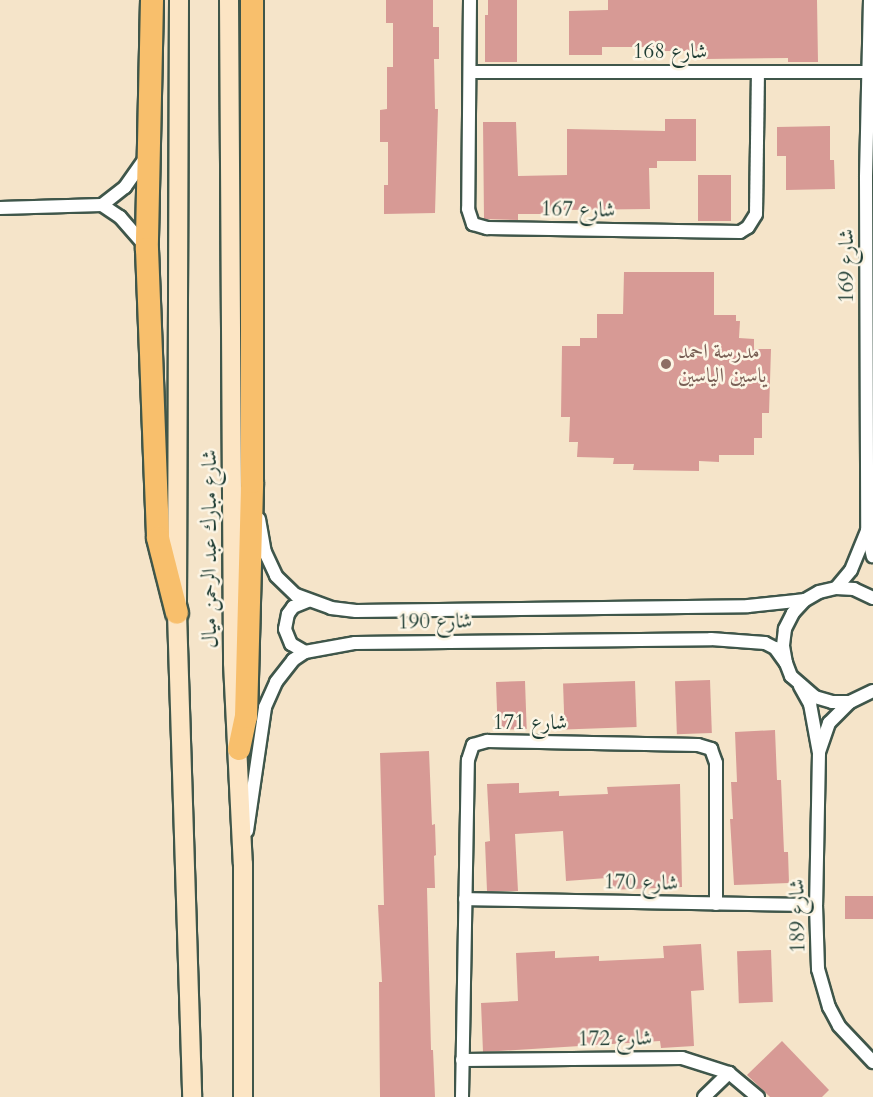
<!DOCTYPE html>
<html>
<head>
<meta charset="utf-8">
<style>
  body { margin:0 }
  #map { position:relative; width:873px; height:1097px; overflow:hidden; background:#f5e4c9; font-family:Cardo,Amiri,serif }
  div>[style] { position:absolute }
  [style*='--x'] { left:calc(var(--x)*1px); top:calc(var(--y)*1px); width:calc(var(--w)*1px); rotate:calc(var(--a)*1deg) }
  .building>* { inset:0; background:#d79a95; transform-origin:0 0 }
  .roads { filter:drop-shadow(2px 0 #3f564a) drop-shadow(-2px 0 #3f564a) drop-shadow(0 2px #3f564a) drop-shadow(0 -2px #3f564a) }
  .minor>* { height:12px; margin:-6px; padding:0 6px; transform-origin:6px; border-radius:6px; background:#fff }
  .secondary>* { height:18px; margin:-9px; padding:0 9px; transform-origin:9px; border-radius:9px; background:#fce5c4 }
  .motorway>* { height:22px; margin:-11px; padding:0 11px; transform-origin:11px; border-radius:11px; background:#f8bf6c }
  .dots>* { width:16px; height:16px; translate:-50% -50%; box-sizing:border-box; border:3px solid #fcf5e5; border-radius:50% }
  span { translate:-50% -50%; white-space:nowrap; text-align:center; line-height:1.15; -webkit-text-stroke:5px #fcf5e5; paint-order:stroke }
  .street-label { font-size:21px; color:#1f3d34 }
  .education-label { font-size:21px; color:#785e54 }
  .left { translate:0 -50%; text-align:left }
</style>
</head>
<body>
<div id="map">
  <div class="building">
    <div style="clip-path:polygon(386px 0,433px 0,433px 27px,439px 27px,439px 59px,434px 59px,435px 109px,438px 109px,435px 213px,384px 214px,384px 185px,388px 185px,388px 142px,380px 142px,380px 110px,387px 109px,387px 67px,393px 67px,393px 23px,386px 23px)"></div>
    <div style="clip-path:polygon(488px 0,517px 0,517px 62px,485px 62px,485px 15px,488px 15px)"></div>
    <div style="clip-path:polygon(608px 0,817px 0,818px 62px,788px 62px,788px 58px,706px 59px,706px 51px,660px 51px,660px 47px,602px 47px,602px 55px,569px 55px,569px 11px,608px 10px)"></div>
    <div style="clip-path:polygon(665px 119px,696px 119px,696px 161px,657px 161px,657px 168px,649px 168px,650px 209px,563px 210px,563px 214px,518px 214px,518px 220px,484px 219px,483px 122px,516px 122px,518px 176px,567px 175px,567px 129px,665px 131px)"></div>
    <div style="clip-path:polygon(830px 126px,830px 160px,834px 160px,835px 189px,786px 190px,786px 156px,777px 156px,777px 127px)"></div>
    <div style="left:698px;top:175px;width:33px;height:46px"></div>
    <div style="clip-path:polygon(624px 272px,714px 272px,714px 315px,736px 315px,736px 321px,740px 321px,739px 338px,754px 339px,754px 349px,771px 349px,769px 413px,762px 413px,762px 438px,754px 438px,754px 455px,719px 455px,719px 462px,699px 461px,699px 471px,633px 470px,634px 464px,613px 464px,614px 458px,577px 457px,578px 442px,569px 442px,570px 417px,561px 417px,562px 346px,580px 346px,580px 338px,597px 338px,597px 314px,623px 314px)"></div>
    <div style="left:710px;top:680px;width:53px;height:35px;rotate:88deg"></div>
    <div style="left:525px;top:681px;width:48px;height:29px;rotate:88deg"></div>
    <div style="left:635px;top:681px;width:46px;height:72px;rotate:88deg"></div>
    <div style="clip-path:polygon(775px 730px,777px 780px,781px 780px,784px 852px,788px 852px,789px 883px,734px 885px,730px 819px,733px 819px,731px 782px,737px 782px,735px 732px)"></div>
    <div style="clip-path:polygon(429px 751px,432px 825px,435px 824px,436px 855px,434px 856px,435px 888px,427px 888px,431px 1050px,433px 1050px,435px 1097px,380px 1097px,379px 982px,382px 982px,378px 905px,384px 905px,380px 753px)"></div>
    <div style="clip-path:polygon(519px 783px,519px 793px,559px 791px,559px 796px,608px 794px,607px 787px,680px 784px,682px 887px,608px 890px,607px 878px,566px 881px,563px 831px,515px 834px,518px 891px,487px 891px,485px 842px,490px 841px,487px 784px)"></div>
    <div style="left:873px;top:896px;width:23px;height:28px;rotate:90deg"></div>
    <div style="clip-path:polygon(701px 944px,704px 990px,691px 991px,694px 1046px,661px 1048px,660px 1041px,483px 1052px,481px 1003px,518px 1001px,516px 953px,555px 951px,555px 958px,599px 956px,599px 961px,664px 958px,663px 946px)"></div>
    <div style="left:771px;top:950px;width:52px;height:34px;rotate:88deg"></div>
    <div style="clip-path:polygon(782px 1041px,829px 1090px,822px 1097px,770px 1097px,747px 1075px)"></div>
  </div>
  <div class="roads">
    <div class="minor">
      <div style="--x:470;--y:0;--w:209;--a:90.5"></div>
      <div style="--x:468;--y:209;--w:16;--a:72"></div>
      <div style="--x:473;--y:224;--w:15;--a:16"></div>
      <div style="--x:487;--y:228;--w:253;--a:0.9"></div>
      <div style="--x:740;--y:232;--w:9;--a:-32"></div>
      <div style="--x:748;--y:227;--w:15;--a:-58"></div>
      <div style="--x:756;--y:214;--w:142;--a:-89.2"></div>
      <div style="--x:870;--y:0;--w:178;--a:91.3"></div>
      <div style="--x:866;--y:178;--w:353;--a:89.8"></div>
      <div style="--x:867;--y:531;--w:26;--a:77"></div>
      <div style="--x:470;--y:72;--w:400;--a:0"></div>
      <div style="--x:102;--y:205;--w:22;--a:34"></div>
      <div style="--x:120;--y:217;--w:37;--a:49"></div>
      <div style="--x:0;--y:208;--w:102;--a:-1.7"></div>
      <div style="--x:102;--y:205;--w:29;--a:-38"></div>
      <div style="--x:125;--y:187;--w:35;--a:-55"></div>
      <div style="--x:259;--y:519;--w:34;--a:80"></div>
      <div style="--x:265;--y:552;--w:26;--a:65"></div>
      <div style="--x:276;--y:576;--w:28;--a:44"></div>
      <div style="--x:296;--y:595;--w:37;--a:20"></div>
      <div style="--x:331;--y:608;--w:25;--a:7"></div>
      <div style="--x:356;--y:611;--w:392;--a:-0.7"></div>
      <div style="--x:748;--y:606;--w:57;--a:-6"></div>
      <div style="--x:836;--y:588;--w:23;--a:-50"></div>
      <div style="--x:851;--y:570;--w:42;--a:-67.7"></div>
      <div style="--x:873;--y:598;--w:21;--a:-155"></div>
      <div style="--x:854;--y:589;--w:18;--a:-177"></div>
      <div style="--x:836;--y:588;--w:17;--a:167"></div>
      <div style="--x:819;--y:592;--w:16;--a:150"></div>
      <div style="--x:805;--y:600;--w:18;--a:133"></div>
      <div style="--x:793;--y:613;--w:18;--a:117"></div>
      <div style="--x:785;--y:629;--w:17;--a:97"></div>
      <div style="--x:783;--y:646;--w:17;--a:80"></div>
      <div style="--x:786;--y:663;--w:14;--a:69"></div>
      <div style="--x:791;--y:676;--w:32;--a:41"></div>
      <div style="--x:815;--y:697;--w:18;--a:16"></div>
      <div style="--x:832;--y:702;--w:18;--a:0"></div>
      <div style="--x:850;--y:702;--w:25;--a:-26"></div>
      <div style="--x:305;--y:652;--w:16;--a:-150"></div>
      <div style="--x:291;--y:644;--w:16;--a:-112"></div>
      <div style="--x:285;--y:629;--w:15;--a:-79"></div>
      <div style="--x:288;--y:614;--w:9;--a:-54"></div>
      <div style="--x:293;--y:607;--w:16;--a:-22"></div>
      <div style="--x:800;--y:686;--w:21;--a:61"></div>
      <div style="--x:810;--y:704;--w:50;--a:79.6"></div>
      <div style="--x:819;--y:753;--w:152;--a:91.1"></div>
      <div style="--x:816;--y:905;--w:64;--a:88.2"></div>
      <div style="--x:818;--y:969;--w:40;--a:74"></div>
      <div style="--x:829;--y:1007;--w:21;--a:62"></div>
      <div style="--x:839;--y:1026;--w:50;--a:46.6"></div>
      <div style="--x:819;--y:752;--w:31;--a:-71"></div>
      <div style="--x:829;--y:723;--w:30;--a:-45"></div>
      <div style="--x:247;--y:831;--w:125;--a:-81.7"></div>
      <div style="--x:265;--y:707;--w:27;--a:-66"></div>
      <div style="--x:276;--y:682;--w:28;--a:-52"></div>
      <div style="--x:293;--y:660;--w:14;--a:-34"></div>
      <div style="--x:305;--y:652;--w:51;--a:-10.2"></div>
      <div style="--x:355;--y:643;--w:356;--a:-0.6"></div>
      <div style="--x:711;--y:639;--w:54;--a:4.2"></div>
      <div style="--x:765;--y:643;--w:11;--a:27"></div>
      <div style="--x:775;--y:648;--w:19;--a:54"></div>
      <div style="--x:465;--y:899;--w:351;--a:1"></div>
      <div style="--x:462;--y:1060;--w:220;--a:-0.5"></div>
      <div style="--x:682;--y:1058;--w:49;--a:17.7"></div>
      <div style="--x:729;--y:1073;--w:38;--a:40"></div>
      <div style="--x:462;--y:1097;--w:337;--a:-89"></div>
      <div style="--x:468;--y:760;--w:16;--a:-72"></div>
      <div style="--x:473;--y:745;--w:15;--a:-16"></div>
      <div style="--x:487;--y:741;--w:211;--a:1.1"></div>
      <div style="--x:698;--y:745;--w:14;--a:17"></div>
      <div style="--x:711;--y:749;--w:15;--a:70"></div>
      <div style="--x:716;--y:763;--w:141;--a:90"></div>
      <div style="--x:704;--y:1097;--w:35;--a:-44"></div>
    </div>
    <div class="secondary">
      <div style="--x:179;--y:0;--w:613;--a:90.19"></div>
      <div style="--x:177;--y:613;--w:484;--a:88.2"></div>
      <div style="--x:229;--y:0;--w:663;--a:89.65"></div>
      <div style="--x:233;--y:663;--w:201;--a:87.2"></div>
      <div style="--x:243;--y:864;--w:233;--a:90"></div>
    </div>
    <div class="motorway">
      <div style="--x:152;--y:0;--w:249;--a:91.2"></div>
      <div style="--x:147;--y:249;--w:289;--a:87.8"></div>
      <div style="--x:158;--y:538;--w:77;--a:75.8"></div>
      <div style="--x:239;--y:749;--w:33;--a:-78"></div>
      <div style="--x:246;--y:717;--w:235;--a:-88.5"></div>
      <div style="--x:252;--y:482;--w:482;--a:-90"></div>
    </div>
  </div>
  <div class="dots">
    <div style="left:666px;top:364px;background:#8d6e63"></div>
  </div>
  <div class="street-label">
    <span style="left:670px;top:52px">شارع 168</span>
    <span style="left:578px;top:210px;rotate:1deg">شارع 167</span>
    <span style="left:847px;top:266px;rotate:-90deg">شارع 169</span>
    <span style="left:210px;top:549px;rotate:-90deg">شارع مبارك عبد الرحمن ميال</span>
    <span style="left:435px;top:622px;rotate:-1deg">شارع 190</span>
    <span style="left:530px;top:723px">شارع 171</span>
    <span style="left:641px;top:883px;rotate:1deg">شارع 170</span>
    <span style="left:798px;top:916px;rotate:-91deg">شارع 189</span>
    <span style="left:615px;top:1039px;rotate:-1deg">شارع 172</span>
  </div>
  <div class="education-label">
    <span class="left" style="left:678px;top:364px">مدرسة احمد<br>ياسين الياسين</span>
  </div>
</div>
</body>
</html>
